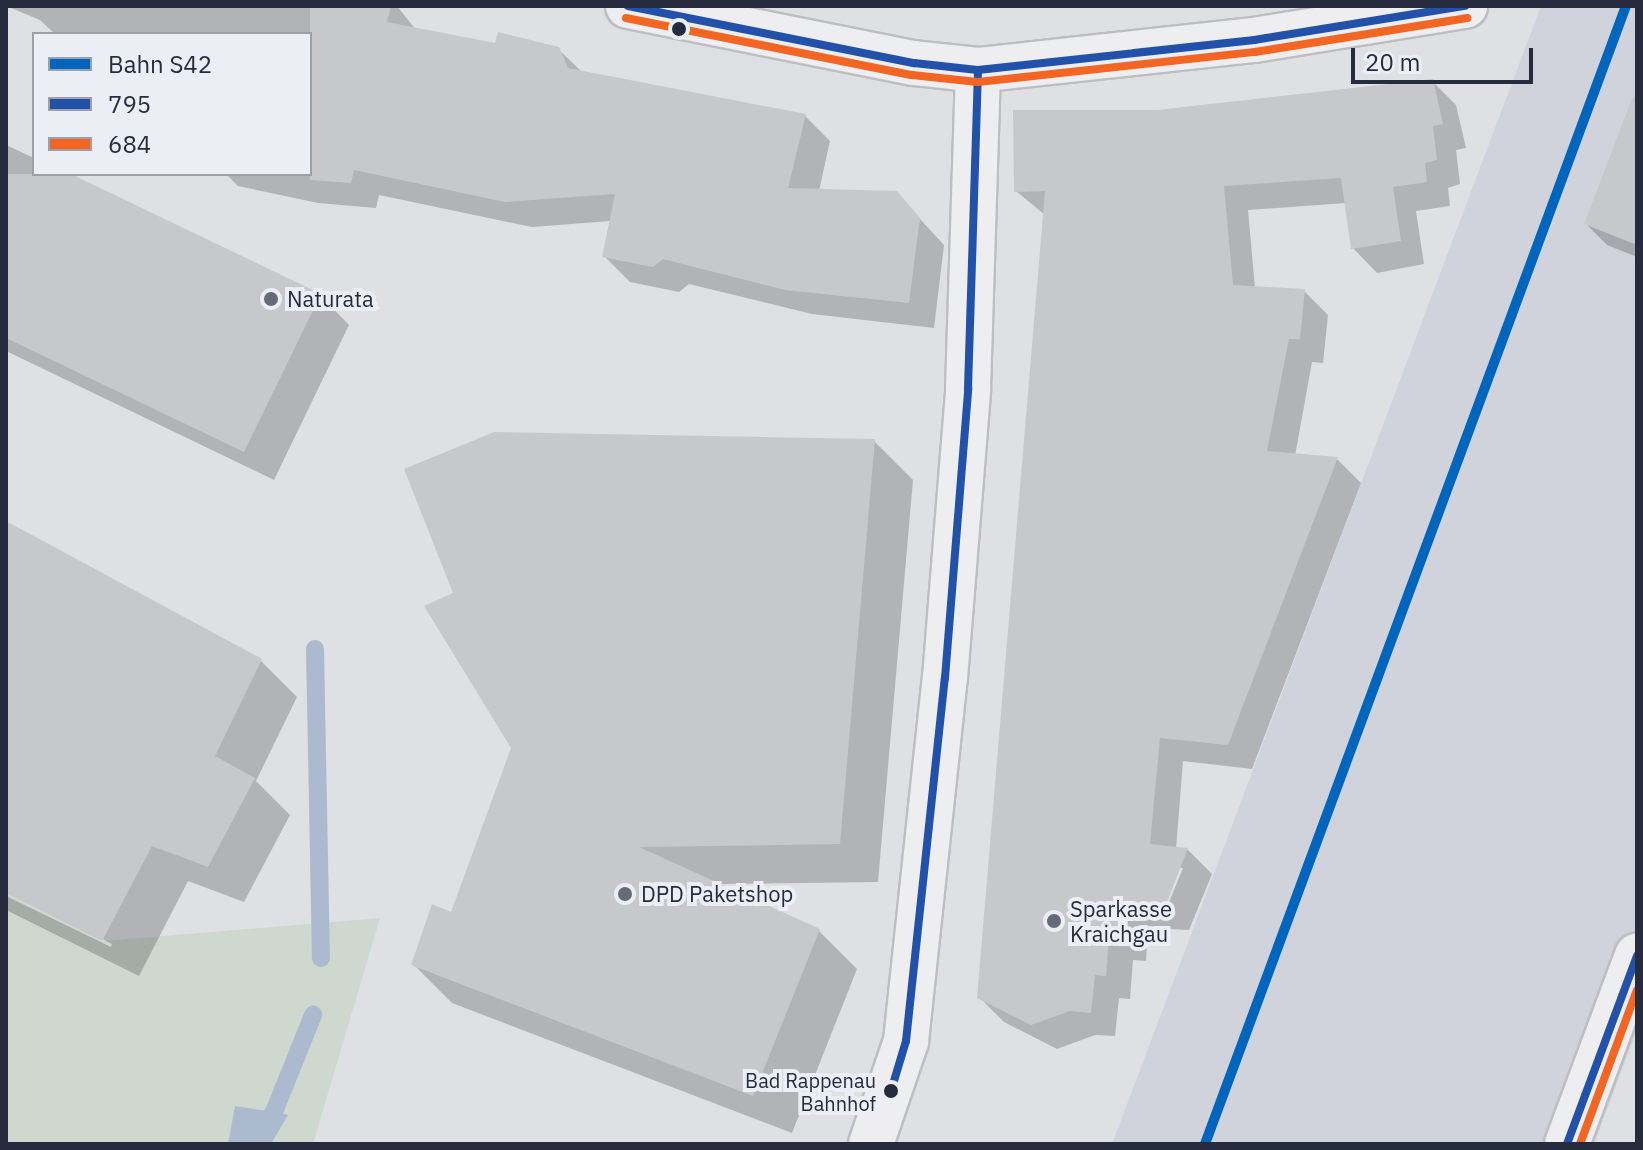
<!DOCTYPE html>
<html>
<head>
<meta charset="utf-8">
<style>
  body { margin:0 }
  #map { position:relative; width:1643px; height:1150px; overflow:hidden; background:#dfe0e4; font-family:"IBM Plex Sans",sans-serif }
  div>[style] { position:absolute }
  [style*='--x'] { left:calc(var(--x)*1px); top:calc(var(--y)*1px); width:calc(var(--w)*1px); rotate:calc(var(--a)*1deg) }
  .built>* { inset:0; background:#d0d3db }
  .green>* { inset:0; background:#ced8cf }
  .water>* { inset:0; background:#acbad0 }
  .shadow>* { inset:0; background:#0003 }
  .stream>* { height:18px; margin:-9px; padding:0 9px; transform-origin:9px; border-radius:9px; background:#acbad0 }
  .building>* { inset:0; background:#c7c8cc }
  .roads { filter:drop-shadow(2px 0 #bdbec2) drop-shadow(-2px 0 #bdbec2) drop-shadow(0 2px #bdbec2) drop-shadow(0 -2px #bdbec2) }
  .minor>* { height:44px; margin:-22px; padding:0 22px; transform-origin:22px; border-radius:22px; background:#eeeef1 }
  .tertiary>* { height:44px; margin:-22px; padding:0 22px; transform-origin:22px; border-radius:22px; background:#eeeef1 }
  .bus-1>* { height:8px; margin:-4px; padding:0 4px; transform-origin:4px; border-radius:4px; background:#2251aa }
  .bus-2>* { height:8px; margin:-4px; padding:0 4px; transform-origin:4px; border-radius:4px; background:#f26522 }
  .rail-1>* { height:10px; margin:-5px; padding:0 5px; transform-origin:5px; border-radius:5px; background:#0065bd }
  .dots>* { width:22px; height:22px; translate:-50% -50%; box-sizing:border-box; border:4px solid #ebeef4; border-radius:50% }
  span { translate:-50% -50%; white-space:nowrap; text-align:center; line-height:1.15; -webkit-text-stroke:8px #ebeef4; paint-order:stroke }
  .bus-label { font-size:20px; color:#262c3d }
  .right { translate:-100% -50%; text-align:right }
  .poi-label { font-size:22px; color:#262c3d }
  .left { translate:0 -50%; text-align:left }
  .frame { position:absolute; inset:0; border:8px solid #262c3d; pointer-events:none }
  .legend { position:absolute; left:32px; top:32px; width:280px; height:144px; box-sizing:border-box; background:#ebeef4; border:2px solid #9ca0ab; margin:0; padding:10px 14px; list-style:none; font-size:24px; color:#262c3d }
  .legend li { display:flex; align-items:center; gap:16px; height:40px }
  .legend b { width:40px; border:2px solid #9ca0ab }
  .scale { position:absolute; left:1351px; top:48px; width:182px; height:36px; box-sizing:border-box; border:4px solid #262c3d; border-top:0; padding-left:10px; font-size:24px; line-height:28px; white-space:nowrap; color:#262c3d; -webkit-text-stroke:6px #ebeef4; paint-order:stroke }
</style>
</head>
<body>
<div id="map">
  <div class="built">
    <div style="clip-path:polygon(1541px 6px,1637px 6px,1637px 1030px,1594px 1144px,1112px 1144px)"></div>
  </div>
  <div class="green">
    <div style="clip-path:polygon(6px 893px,103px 941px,380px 918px,313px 1144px,6px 1144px)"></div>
  </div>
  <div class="water">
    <div style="clip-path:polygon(235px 1106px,274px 1112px,288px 1115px,271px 1144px,228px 1144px)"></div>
  </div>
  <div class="shadow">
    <div style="clip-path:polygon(6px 6px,397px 6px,416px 30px,497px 45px,558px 49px,582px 72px,805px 116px,830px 141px,819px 191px,896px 193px,944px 245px,934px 328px,812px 314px,689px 284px,679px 292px,630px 282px,604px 256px,611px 221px,532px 227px,379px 195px,376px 208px,318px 203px,238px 186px,226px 174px,310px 174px,310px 34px,55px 34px,40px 20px)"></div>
    <div style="clip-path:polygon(evenodd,1432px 81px,1456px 105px,1466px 148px,1456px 150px,1460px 184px,1448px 188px,1450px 206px,1416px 211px,1424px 264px,1377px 273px,1353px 248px,1346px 203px,1248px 210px,1255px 288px,1304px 291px,1328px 315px,1323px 363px,1312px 362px,1295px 456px,1337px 459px,1361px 483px,1252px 769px,1183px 761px,1176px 849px,1188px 850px,1212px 874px,1189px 930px,1148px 928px,1146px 961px,1133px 960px,1130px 999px,1119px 998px,1115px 1036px,1095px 1035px,1057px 1049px,1004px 1022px,979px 997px,1045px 215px,1016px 191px,1157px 112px,1432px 81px,1178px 868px,1183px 868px,1163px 917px,1160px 915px,1178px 868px)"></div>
    <div style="clip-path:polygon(6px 145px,34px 158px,34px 174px,67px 174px,320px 295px,349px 325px,274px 480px,6px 351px)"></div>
    <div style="clip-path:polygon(1637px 160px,1637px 257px,1607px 245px,1586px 224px)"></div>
    <div style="clip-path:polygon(874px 441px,913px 480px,878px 882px,716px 884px,818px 930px,857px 969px,792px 1133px,452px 1003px,413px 964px,452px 914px,513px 748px)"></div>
    <div style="clip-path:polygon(6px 523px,261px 661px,297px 697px,256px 781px,290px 815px,244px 902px,188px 881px,139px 976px,6px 910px,6px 896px,111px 947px,112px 944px,6px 891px)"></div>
  </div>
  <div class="stream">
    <div style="--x:315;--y:649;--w:309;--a:88.9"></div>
    <div style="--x:249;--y:1144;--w:41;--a:-52"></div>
    <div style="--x:274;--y:1112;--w:105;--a:-68.1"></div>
  </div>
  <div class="building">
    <div style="clip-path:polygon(310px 6px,391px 6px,387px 22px,495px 43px,498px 32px,559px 47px,568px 68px,806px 114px,788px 188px,897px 191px,920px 218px,909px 303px,785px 290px,663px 259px,653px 267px,602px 257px,615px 194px,505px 202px,354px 170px,351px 183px,310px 180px)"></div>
    <div style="clip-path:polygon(1433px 79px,1443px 124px,1433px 126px,1437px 160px,1425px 163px,1427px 182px,1393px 187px,1401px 241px,1351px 249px,1341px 178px,1224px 186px,1233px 285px,1305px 289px,1300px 339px,1289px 339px,1267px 451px,1338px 457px,1228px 745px,1160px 738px,1150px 844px,1188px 848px,1165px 907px,1125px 905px,1122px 938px,1109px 937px,1106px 976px,1095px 975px,1091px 1013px,1070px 1011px,1031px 1025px,977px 998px,1045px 191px,1014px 192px,1013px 110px,1157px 110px)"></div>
    <div style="clip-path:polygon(1633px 96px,1637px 97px,1637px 245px,1584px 224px)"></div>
    <div style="clip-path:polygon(6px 174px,71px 174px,321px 294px,244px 452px,6px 338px)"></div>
    <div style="clip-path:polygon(494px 432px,875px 439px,840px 844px,639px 847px,820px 929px,753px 1096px,411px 965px,432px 904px,451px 912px,511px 748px,424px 606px,453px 593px,404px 469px)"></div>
    <div style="clip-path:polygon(6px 521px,262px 659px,215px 756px,255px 778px,208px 867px,152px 846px,102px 941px,6px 893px)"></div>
  </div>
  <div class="roads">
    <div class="minor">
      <div style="--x:871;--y:1144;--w:109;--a:-71.2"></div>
      <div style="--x:906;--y:1041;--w:365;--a:-83.9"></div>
      <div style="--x:945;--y:678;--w:290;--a:-85.4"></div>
      <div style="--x:968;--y:389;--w:319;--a:-88.2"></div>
      <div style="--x:1567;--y:1144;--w:201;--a:-69.6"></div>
    </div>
    <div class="tertiary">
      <div style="--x:628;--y:6;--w:292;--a:11.3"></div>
      <div style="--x:914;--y:63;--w:64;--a:6.2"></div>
      <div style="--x:978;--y:70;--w:278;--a:-6.2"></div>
      <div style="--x:1254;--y:40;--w:214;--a:-9.2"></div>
    </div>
  </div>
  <div class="bus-1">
    <div style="--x:628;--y:6;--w:292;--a:11.3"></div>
    <div style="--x:914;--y:63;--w:64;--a:6.2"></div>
    <div style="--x:978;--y:70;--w:278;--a:-6.2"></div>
    <div style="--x:1254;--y:40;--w:214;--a:-9.2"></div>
    <div style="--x:891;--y:1091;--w:52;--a:-73.3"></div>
    <div style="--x:906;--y:1041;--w:365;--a:-83.9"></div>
    <div style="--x:945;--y:678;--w:290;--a:-85.4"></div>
    <div style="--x:968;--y:389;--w:319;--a:-88.2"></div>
    <div style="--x:1567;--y:1144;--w:201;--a:-69.6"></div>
  </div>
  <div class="bus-2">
    <div style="--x:626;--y:18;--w:292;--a:11.3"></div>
    <div style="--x:912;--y:75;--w:66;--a:6.1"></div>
    <div style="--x:978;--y:82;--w:279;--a:-6.2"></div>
    <div style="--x:1255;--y:52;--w:215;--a:-9.1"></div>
    <div style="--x:1580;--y:1144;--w:164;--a:-69.7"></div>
  </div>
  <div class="rail-1">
    <div style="--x:1205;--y:1144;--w:1213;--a:-69.7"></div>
  </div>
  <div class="dots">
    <div style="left:679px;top:29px;background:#262c3d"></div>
    <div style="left:271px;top:299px;background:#676b77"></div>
    <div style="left:625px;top:894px;background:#676b77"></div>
    <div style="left:1054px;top:921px;background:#676b77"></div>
    <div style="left:891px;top:1091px;background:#262c3d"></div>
  </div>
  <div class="bus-label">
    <span class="right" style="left:876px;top:1092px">Bad Rappenau<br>Bahnhof</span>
  </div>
  <div class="poi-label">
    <span class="left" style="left:287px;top:299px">Naturata</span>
    <span class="left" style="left:641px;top:894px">DPD Paketshop</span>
    <span class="left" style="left:1070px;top:921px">Sparkasse<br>Kraichgau</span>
  </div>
  <div class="frame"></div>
  <ul class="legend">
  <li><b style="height:10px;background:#0065bd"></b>Bahn S42</li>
  <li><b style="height:10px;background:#2251aa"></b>795</li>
  <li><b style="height:10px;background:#f26522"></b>684</li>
  </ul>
  <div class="scale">20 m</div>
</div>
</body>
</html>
